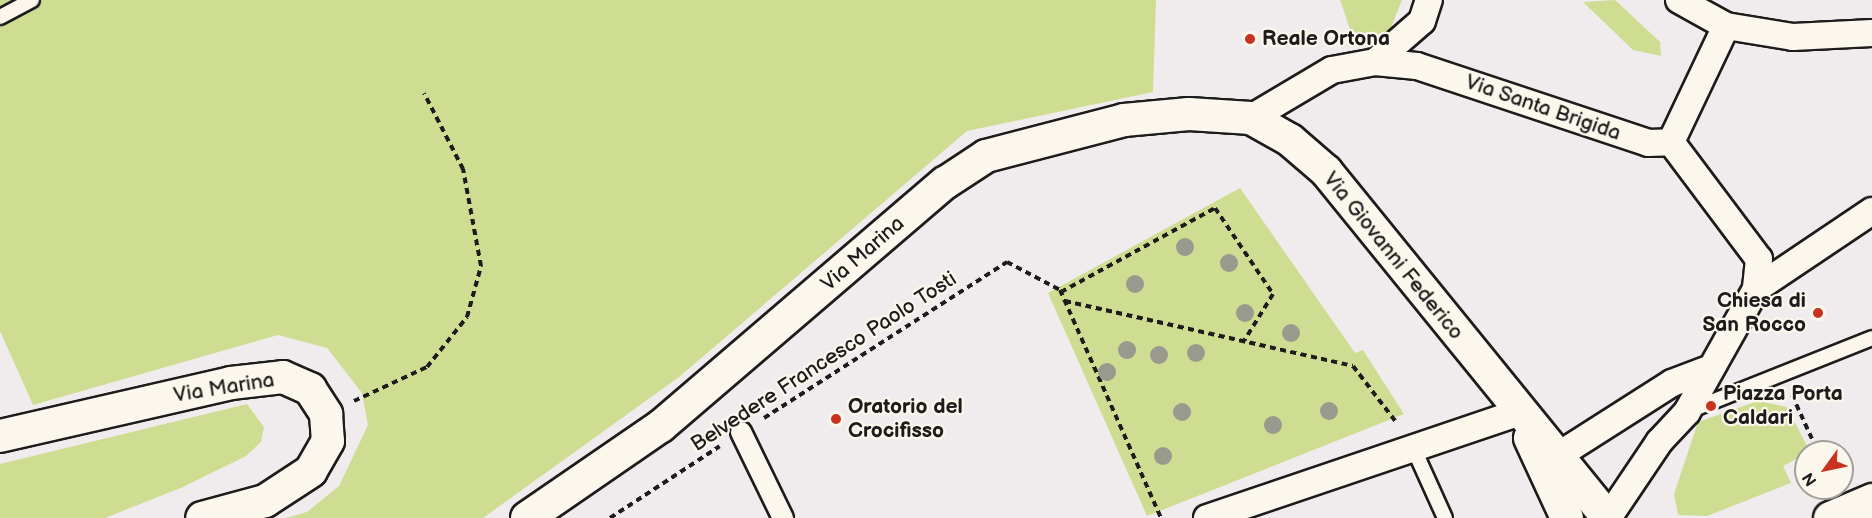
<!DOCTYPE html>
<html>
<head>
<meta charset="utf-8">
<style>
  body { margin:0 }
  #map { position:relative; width:1872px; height:518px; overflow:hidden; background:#f0eced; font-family:"Balsamiq Sans",sans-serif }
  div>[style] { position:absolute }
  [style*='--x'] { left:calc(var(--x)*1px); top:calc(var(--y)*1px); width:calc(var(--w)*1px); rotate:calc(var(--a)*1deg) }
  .green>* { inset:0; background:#cedd91 }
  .path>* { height:4px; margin-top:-2px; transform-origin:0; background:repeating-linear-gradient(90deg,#1c1c1c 0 6px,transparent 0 10.5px) }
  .roads { filter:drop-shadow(2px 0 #1c1c1c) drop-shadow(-2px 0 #1c1c1c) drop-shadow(0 2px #1c1c1c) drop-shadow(0 -2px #1c1c1c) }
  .service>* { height:14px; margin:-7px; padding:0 7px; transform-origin:7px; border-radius:7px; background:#fbf7ec }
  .pedestrian>* { height:20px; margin:-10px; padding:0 10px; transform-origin:10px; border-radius:10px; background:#fbf7ec }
  .minor>* { height:26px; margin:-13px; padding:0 13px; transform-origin:13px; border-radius:13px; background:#fbf7ec }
  .tertiary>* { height:32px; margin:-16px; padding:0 16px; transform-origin:16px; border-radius:16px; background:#fbf7ec }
  .secondary>* { height:33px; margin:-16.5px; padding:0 16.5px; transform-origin:16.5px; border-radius:16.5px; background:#fbf7ec }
  .trees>* { width:18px; height:18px; margin:-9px; border-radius:50%; background:#999a8d }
  .dots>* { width:16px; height:16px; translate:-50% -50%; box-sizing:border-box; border:3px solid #fbf7ec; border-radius:50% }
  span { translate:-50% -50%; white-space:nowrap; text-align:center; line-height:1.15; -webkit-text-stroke:4.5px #fbf7ec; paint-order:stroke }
  .poi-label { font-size:21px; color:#1c1c1c; font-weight:700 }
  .left { translate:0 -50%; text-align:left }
  .right { translate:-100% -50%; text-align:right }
  .street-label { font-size:21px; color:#1c1c1c }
  .north { position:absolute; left:1794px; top:440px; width:60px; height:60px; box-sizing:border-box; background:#fbf7ec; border:2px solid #a29f99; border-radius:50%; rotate:237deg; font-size:16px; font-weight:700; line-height:24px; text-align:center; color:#1c1c1c }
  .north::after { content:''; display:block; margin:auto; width:21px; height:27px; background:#c8321e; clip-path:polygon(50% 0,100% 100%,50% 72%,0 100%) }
</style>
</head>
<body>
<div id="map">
  <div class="green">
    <div style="clip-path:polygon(0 0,1156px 0,1153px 92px,967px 131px,679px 377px,483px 518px,286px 518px,307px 512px,339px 486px,368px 425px,362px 393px,327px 348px,278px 335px,33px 405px,0 331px)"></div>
    <div style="clip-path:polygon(1340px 0,1402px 0,1388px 35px,1355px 44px)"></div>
    <div style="clip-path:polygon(1615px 0,1660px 42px,1661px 56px,1633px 50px,1583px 2px)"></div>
    <div style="clip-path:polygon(1240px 188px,1355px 353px,1363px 350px,1404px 414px,1147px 516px,1048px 293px)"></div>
    <div style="clip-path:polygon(1758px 401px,1787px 407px,1810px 452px,1783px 466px,1791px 483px,1707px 516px,1678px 515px,1674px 494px,1698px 422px)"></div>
    <div style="clip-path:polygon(247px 404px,264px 427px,261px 442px,246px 456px,183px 487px,105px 518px,0 518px,0 464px)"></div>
  </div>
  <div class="path">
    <div style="--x:1061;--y:292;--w:175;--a:-28.6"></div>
    <div style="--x:1215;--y:208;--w:104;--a:56"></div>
    <div style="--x:1273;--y:294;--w:55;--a:121.7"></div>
    <div style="--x:1065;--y:301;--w:295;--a:12.7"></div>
    <div style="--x:1353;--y:366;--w:71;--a:52.5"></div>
    <div style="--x:1792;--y:395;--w:63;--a:65.5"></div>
    <div style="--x:354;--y:401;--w:81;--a:-25"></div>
    <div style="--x:427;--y:367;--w:64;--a:-51.3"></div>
    <div style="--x:467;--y:317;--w:53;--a:-74.6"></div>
    <div style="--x:481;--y:266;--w:99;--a:-100.5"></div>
    <div style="--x:463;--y:169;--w:85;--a:-117.2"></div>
    <div style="--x:764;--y:418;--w:289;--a:-32.7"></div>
    <div style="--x:1007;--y:262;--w:60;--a:27.8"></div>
    <div style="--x:1060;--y:290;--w:249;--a:66.1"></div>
    <div style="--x:610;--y:518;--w:131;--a:-33.2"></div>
  </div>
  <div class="roads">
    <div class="service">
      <div style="--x:0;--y:17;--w:36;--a:-28"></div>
      <div style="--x:1689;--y:411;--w:197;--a:-21.7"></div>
      <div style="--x:1412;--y:445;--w:80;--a:65.7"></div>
    </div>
    <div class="pedestrian">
      <div style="--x:741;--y:432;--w:96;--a:64"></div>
    </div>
    <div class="minor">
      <div style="--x:1679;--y:0;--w:54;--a:29"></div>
      <div style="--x:1726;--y:26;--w:68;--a:9.3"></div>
      <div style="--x:1793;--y:37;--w:79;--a:-2.9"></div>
      <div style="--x:1375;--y:62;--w:62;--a:-41.1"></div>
      <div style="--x:1422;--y:21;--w:22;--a:-72"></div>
      <div style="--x:1251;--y:118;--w:94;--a:-30.7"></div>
      <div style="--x:1332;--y:70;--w:44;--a:-10.5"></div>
      <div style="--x:1375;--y:62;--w:42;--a:5.4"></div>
      <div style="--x:1417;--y:66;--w:243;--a:18.4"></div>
      <div style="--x:1648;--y:143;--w:23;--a:-2"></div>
      <div style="--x:1671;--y:142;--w:146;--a:53.1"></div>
      <div style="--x:1759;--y:259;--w:30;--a:96"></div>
      <div style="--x:1671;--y:142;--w:128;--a:-64.6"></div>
      <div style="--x:1559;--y:455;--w:134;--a:-32.5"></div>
      <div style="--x:1672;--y:383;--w:36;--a:-21"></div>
      <div style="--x:1207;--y:518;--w:328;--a:-18.7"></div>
      <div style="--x:1608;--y:518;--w:92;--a:-56.1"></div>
      <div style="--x:1659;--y:442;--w:41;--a:-47"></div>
      <div style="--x:1687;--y:412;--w:141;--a:-60.7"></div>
      <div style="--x:1756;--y:289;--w:140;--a:-33.9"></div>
    </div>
    <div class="tertiary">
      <div style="--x:0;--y:436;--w:237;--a:-12.9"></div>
      <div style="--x:231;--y:383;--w:52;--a:-6.6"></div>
      <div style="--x:283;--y:377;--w:30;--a:24"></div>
      <div style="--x:310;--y:389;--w:30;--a:57"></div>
      <div style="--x:326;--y:414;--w:27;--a:86"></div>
      <div style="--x:328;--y:441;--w:34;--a:120"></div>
      <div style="--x:311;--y:471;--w:55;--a:146.9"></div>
      <div style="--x:265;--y:501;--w:65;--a:164.9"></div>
      <div style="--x:1530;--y:438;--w:88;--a:65.2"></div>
      <div style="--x:527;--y:518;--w:163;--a:-34.5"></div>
      <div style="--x:661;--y:426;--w:374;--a:-40.6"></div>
      <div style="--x:945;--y:183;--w:49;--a:-33.4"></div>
      <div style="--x:986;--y:156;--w:143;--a:-14.6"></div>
      <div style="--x:1124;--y:120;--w:65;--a:-5.3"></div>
      <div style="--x:1189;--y:114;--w:62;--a:3.7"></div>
      <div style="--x:1251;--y:118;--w:45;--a:29.4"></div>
      <div style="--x:1290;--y:140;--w:48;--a:40.7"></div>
      <div style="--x:1326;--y:171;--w:447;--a:50.9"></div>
    </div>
    <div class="secondary">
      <div style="--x:1830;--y:518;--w:46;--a:-23.2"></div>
    </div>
  </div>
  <div class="trees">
    <div style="left:1185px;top:247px"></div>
    <div style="left:1229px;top:263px"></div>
    <div style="left:1135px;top:284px"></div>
    <div style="left:1245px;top:313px"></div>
    <div style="left:1291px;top:333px"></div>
    <div style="left:1127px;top:350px"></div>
    <div style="left:1196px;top:353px"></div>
    <div style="left:1159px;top:355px"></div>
    <div style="left:1107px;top:372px"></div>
    <div style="left:1329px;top:411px"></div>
    <div style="left:1182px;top:412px"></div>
    <div style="left:1273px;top:425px"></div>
    <div style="left:1163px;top:456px"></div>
  </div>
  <div class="dots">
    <div style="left:1250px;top:39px;background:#c8321e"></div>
    <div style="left:1818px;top:313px;background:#c8321e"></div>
    <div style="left:1711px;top:406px;background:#c8321e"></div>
    <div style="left:836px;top:419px;background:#c8321e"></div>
  </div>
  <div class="poi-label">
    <span class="left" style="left:1262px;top:39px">Reale Ortona</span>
    <span class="right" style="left:1806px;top:313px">Chiesa di<br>San Rocco</span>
    <span class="left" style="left:1723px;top:406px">Piazza Porta<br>Caldari</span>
    <span class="left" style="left:848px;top:419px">Oratorio del<br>Crocifisso</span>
  </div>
  <div class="street-label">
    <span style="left:1543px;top:108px;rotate:19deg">Via Santa Brigida</span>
    <span style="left:863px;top:254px;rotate:-41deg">Via Marina</span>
    <span style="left:1393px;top:256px;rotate:51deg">Via Giovanni Federico</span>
    <span style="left:824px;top:362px;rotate:-33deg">Belvedere Francesco Paolo Tosti</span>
    <span style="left:224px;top:388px;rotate:-9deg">Via Marina</span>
  </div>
  <div class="north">N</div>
</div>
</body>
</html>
